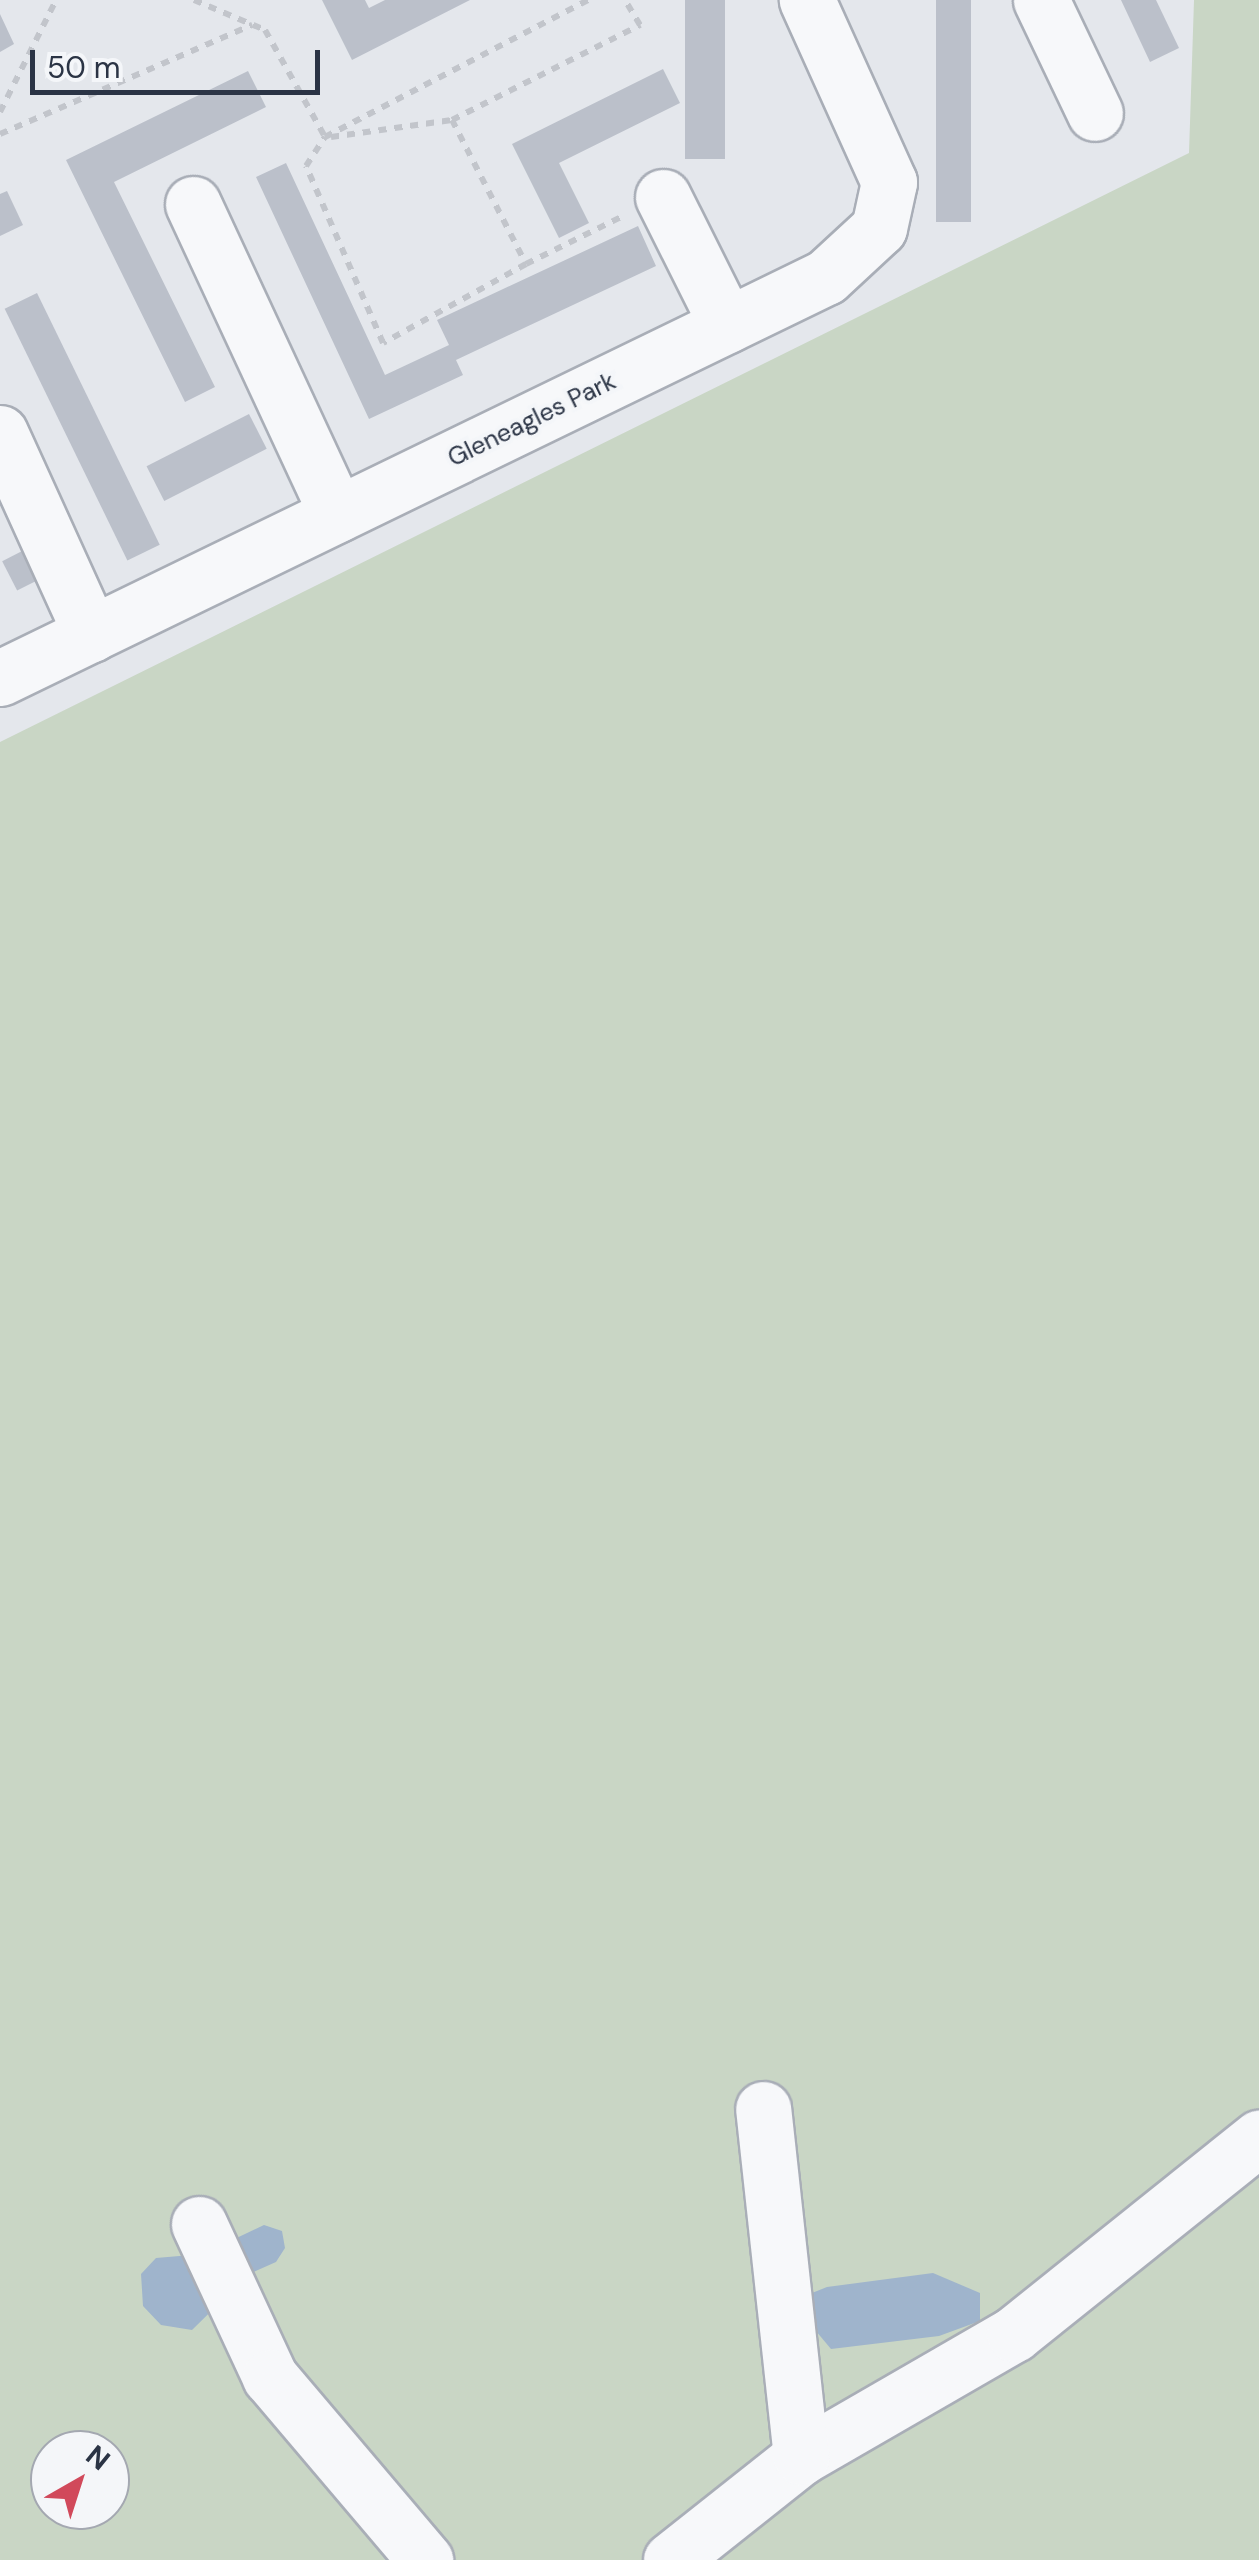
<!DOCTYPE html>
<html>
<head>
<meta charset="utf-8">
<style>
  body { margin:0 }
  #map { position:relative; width:1259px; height:2560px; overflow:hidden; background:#e4e7ec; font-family:"DM Sans",sans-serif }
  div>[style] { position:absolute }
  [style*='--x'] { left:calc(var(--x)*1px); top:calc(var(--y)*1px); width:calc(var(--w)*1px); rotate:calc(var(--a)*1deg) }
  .green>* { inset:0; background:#c9d6c5 }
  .water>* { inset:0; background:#9fb4cc }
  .building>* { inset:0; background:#bbc0ca; transform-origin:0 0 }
  .path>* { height:6px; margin-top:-3px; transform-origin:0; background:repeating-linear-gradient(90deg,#c2c5cb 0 8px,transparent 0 16px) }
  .roads { filter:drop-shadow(2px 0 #a9aeb7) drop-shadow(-2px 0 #a9aeb7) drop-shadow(0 2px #a9aeb7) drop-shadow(0 -2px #a9aeb7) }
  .minor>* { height:55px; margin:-27.5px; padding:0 27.5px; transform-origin:27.5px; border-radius:27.5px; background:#f7f8fa }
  span { translate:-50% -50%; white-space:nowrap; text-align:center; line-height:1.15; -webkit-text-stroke:8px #f4f6f9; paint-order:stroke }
  .street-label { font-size:25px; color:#2b3445 }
  .north { position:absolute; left:30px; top:2430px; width:100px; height:100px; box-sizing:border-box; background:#f4f6f9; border:2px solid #a4a8b1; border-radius:50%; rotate:39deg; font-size:28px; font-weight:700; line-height:40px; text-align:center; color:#2b3445 }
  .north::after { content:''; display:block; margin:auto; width:35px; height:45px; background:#d1495b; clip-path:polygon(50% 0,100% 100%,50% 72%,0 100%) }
  .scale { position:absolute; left:30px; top:50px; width:290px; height:45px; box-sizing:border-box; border:5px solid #2b3445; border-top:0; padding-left:12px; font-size:30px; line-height:35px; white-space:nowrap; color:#2b3445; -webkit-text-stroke:8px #f4f6f9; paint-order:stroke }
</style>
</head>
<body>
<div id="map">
  <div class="green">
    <div style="clip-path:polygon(evenodd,1194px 0,1259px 0,1259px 2560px,0 2560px,0 742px,1189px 153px,1194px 0,50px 2450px,110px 2450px,110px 2510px,50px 2510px,50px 2450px)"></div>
  </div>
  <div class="water">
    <div style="clip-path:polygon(264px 2225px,282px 2231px,285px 2248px,276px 2262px,249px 2274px,192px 2330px,161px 2325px,143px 2306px,141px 2274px,156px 2258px,203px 2254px)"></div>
    <div style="clip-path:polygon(933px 2273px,980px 2293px,980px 2321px,939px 2336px,831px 2349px,800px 2312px,807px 2295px,827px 2287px)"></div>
  </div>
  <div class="building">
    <div style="clip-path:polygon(322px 0,365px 0,369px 8px,385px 0,470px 0,352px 60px)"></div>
    <div style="left:685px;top:0;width:40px;height:159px"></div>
    <div style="left:936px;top:0;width:35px;height:222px"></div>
    <div style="clip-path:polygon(1121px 0,1156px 0,1179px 48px,1150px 62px)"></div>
    <div style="clip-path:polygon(0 14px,14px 44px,0 52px)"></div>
    <div style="clip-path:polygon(663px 69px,680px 103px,559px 163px,589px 223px,559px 238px,512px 144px)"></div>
    <div style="clip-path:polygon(248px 71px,266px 107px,114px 182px,215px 387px,185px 402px,66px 160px)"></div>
    <div style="clip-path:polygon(286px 163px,385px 375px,449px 345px,437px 320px,638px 226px,656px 266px,456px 360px,463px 375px,369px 419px,256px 177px)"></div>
    <div style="clip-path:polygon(7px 191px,23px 225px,0 236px,0 194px)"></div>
    <div style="left:37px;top:293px;width:280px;height:36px;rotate:64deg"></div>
    <div style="left:249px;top:414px;width:39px;height:115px;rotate:63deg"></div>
    <div style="left:28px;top:548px;width:33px;height:29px;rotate:63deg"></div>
  </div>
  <div class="path">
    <div style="--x:194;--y:0;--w:77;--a:22.9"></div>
    <div style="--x:265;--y:30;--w:123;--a:60.7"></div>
    <div style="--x:0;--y:112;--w:125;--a:-63.4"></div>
    <div style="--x:452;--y:120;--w:162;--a:62.8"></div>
    <div style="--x:526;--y:264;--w:163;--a:151.1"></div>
    <div style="--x:383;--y:343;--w:193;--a:-113.5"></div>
    <div style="--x:306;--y:166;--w:35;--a:-57"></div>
    <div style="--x:325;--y:137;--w:297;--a:-27.5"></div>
    <div style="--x:0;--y:134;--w:275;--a:-23.4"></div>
    <div style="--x:331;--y:137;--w:122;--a:-8"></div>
    <div style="--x:452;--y:120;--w:211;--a:-26.8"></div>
    <div style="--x:640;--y:25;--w:29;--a:-121"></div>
    <div style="--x:526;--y:264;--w:108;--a:-26.3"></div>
  </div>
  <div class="roads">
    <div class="minor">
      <div style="--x:1041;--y:0;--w:125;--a:64.5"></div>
      <div style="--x:663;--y:197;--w:143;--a:63.4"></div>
      <div style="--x:193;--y:204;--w:342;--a:65.1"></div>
      <div style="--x:0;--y:433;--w:221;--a:65.6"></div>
      <div style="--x:0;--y:678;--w:918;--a:-25.9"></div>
      <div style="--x:826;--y:277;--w:72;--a:-42.8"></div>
      <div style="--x:879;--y:228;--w:47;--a:-77.7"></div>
      <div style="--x:889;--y:182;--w:200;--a:-114.3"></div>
      <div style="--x:199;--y:2224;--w:169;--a:65.1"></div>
      <div style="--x:270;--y:2377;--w:240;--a:49.7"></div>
      <div style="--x:801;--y:2457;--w:246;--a:-30"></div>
      <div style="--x:1014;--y:2334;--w:314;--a:-38.7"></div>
      <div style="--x:671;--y:2560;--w:166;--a:-38.4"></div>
      <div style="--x:801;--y:2457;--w:350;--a:-96.2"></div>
    </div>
  </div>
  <div class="street-label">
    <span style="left:532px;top:420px;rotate:-26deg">Gleneagles Park</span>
  </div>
  <div class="north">N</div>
  <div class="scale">50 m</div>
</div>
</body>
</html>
